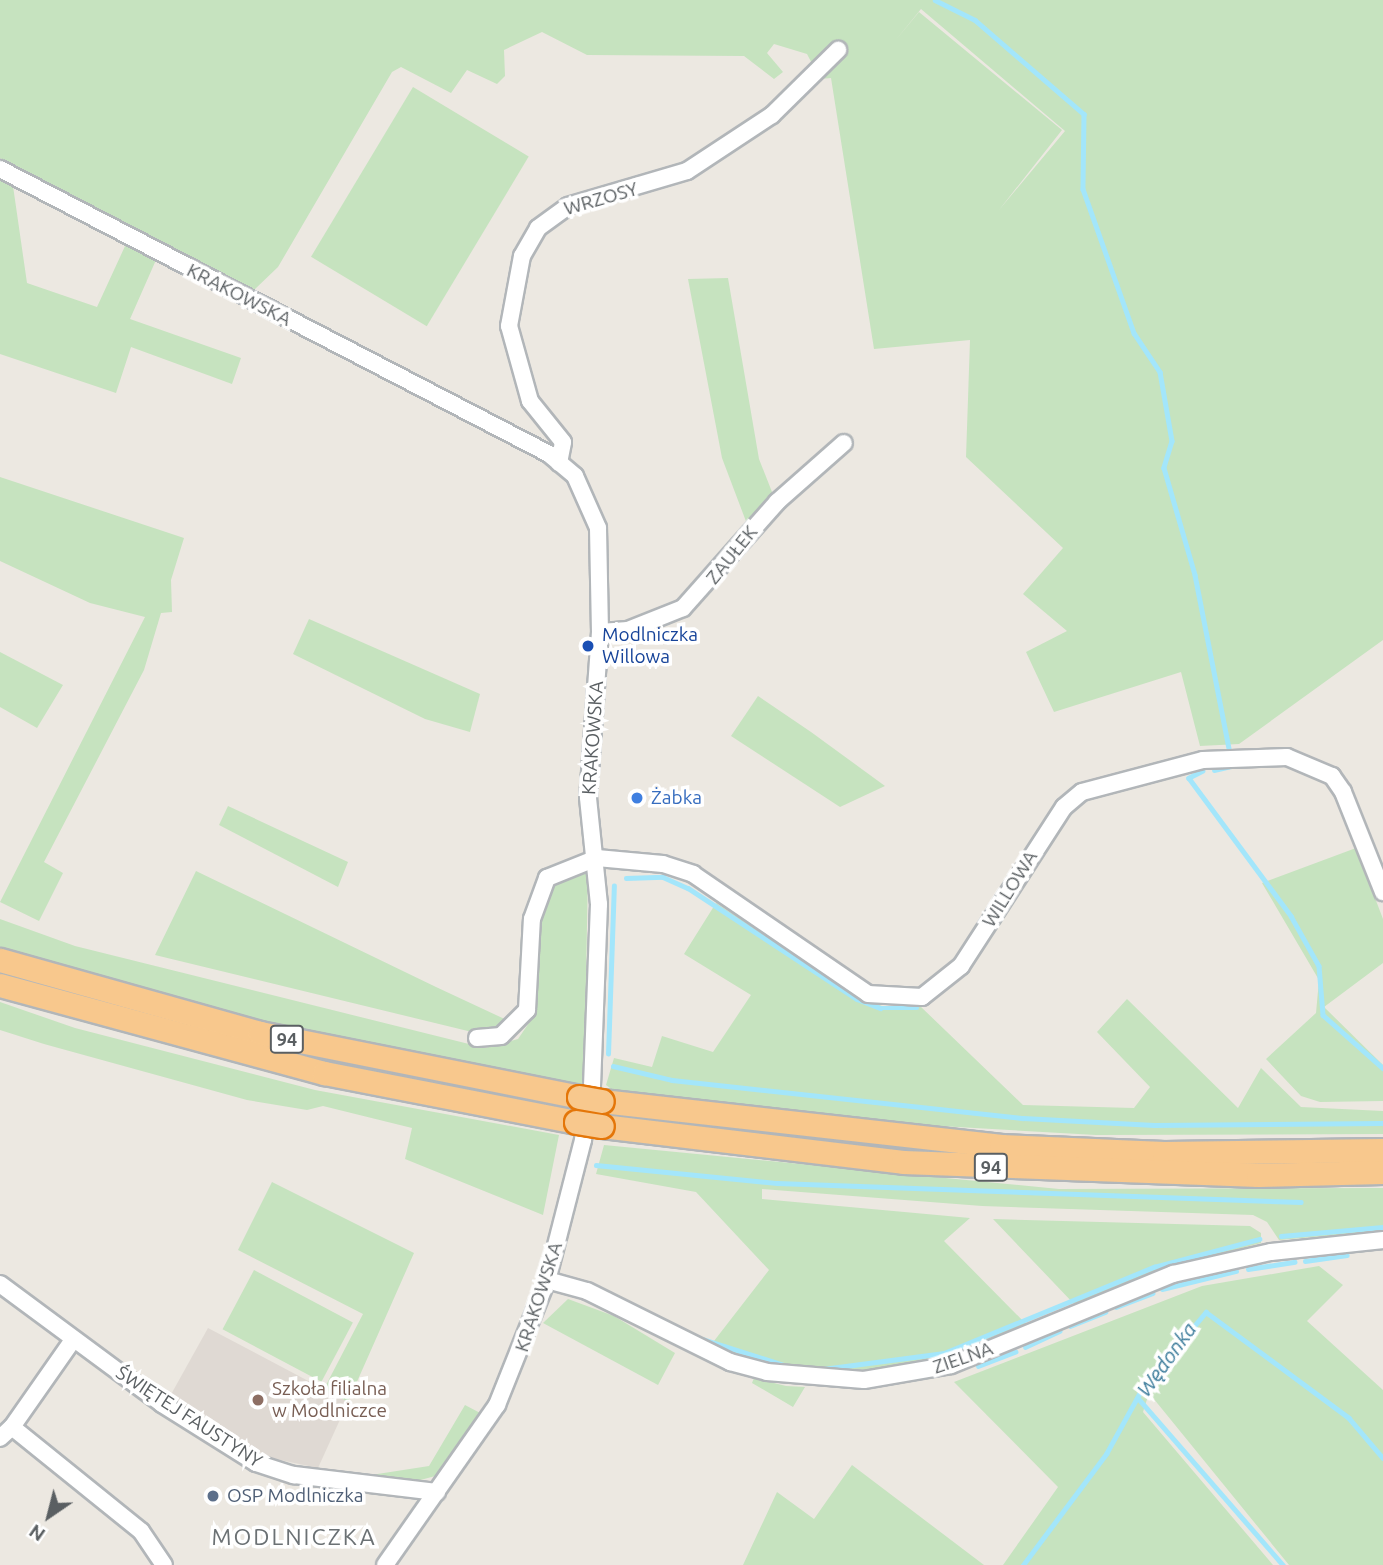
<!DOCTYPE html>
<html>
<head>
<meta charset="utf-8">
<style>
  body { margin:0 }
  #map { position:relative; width:1383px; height:1565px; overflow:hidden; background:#ece8e1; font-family:Ubuntu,sans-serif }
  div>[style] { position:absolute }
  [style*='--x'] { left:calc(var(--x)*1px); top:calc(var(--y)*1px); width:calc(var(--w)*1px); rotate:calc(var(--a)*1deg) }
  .education>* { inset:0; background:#dfd9d3 }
  .green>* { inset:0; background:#c6e3bf; transform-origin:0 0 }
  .stream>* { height:4.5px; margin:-2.25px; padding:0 2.25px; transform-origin:2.25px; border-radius:2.25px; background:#a3e6fb }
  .roads { filter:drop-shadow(2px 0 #b2b6b9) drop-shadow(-2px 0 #b2b6b9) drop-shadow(0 2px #b2b6b9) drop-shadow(0 -2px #b2b6b9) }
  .minor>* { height:16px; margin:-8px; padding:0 8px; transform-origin:8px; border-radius:8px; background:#fff }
  .highway>* { height:23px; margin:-11.5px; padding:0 11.5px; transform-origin:11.5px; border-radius:11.5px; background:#f8c88d }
  .bridges { filter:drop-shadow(2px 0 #e47609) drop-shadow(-2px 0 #e47609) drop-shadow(0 2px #e47609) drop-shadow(0 -2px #e47609) }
  .highway-bridge>* { height:23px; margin:-11.5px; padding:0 11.5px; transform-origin:11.5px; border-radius:11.5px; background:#f8c88d }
  .dots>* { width:19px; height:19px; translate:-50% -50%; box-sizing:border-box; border:4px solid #fff; border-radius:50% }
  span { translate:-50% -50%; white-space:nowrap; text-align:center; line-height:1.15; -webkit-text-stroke:7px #fff; paint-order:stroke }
  .shield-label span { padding:2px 5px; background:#fff; border:2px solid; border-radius:5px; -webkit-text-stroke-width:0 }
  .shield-label { font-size:18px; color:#5a5f62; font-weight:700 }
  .street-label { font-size:19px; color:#5a5f62 }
  .transit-label { font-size:19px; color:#164399 }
  .left { translate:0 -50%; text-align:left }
  .shop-label { font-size:19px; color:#366cbe }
  .education-label { font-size:19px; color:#785e54 }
  .service-label { font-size:19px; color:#4e5e75 }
  .water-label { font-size:21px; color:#3c7c9b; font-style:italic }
  .quarter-label { font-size:23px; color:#6b7174; letter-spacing:2px }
  .north { position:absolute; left:14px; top:1481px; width:70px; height:70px; -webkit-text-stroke:5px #fff; paint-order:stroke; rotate:215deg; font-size:19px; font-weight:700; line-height:28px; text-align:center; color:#5a5f62 }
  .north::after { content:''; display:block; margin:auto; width:24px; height:32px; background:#5a5f62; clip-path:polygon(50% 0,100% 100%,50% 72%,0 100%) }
</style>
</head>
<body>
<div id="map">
  <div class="education">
    <div style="clip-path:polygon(208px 1328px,348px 1402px,318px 1468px,271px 1458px,169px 1398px)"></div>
  </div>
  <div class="green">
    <div style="clip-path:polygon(evenodd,0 0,1383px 0,1383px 640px,1239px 744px,1200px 746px,1181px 672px,1054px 712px,1026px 652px,1067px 631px,1023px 594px,1063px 548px,966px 457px,970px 340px,874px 349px,831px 78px,820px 79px,807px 54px,774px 44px,767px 53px,783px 72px,774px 79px,744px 56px,587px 55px,542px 32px,504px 50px,505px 76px,497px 84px,467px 70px,451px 93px,401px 67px,392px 72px,278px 267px,253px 291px,0 158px,0 0,921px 9px,1065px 131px,999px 210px,1062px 130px,919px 12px,895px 41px,921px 9px)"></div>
    <div style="left:413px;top:87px;width:135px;height:198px;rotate:31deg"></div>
    <div style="clip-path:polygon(0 179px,13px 186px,27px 283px,97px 307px,126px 244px,156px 260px,130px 319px,241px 358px,232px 384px,131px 347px,116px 393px,0 354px)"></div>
    <div style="clip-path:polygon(728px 278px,759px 459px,774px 497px,747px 524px,722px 458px,688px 279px)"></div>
    <div style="clip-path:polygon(0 477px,184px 538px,171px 580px,172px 612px,161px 613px,144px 670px,44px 862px,63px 873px,39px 921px,0 902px,145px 617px,90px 603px,0 561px)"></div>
    <div style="clip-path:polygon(309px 619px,480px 694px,470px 732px,425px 719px,293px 654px)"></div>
    <div style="clip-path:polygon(0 652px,63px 685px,37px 728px,0 707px)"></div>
    <div style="clip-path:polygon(758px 696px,811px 732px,885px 786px,840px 807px,731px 736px)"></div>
    <div style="clip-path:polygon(228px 806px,348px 862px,338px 887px,219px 825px)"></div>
    <div style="clip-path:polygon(1356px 848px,1383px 919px,1383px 963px,1324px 1007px,1383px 1065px,1383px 1101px,1320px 1102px,1301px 1096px,1266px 1059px,1316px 1013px,1319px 980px,1262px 883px)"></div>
    <div style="clip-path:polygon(196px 871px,436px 987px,511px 1022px,491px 1033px,472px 1032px,155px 955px)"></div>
    <div style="clip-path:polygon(573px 872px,588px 872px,584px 1085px,236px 1017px,0 948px,0 919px,75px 946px,485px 1048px,518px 1039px,533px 1017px,542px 915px,552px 886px)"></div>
    <div style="clip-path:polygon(716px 903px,858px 998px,882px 1006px,920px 1006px,1023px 1105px,1134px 1108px,1150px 1087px,1097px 1032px,1127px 999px,1238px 1108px,1261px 1068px,1301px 1107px,1383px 1111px,1383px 1134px,1096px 1135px,888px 1123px,614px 1091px,606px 1085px,614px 1058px,652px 1067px,662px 1036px,713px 1052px,751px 995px,684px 954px)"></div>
    <div style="clip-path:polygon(0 1002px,75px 1028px,315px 1090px,559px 1135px,543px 1215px,405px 1159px,412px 1128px,323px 1106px,307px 1110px,247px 1100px,44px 1044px,0 1030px)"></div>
    <div style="clip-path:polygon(604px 1145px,1059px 1189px,1383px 1188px,1383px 1231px,1279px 1240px,1267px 1222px,1253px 1215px,982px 1206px,762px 1189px,762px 1199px,970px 1218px,944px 1241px,1027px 1325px,898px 1369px,793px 1371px,743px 1359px,714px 1341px,769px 1270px,696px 1192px,596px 1174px)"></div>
    <div style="clip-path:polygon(272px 1182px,414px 1253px,348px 1402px,324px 1389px,363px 1314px,238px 1250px)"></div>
    <div style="clip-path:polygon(993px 1219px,1250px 1226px,1261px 1233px,1261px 1243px,1169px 1267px,1074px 1304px)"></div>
    <div style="clip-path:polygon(1319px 1266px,1343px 1285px,1307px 1321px,1383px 1390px,1383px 1565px,1289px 1565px,1149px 1393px,1143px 1412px,1273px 1565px,1003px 1565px,1058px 1487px,954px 1382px,1202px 1286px)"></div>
    <div style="left:254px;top:1270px;width:112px;height:67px;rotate:28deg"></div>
    <div style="clip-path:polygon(568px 1299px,614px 1316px,675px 1353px,658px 1385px,543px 1323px)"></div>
    <div style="clip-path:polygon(754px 1378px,786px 1386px,805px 1387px,793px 1407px,752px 1383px)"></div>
    <div style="clip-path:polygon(465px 1405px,484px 1415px,439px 1475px,413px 1482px,371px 1475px,429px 1466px)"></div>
    <div style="clip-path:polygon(852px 1465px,984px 1565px,743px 1565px,777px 1492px,814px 1519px)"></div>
  </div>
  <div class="stream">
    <div style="--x:935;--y:0;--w:45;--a:26.6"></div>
    <div style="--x:975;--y:20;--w:144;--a:40.8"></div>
    <div style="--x:1084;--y:114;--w:75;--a:90.8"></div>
    <div style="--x:1083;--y:189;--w:153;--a:70.5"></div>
    <div style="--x:1134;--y:333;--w:47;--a:56.3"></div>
    <div style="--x:1160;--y:372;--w:70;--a:80.1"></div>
    <div style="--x:1172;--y:441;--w:28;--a:107"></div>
    <div style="--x:1164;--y:468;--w:111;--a:73.8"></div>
    <div style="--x:1195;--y:575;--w:177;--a:78.9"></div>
    <div style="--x:1214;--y:770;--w:18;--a:-13"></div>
    <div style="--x:1203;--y:771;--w:16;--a:153"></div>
    <div style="--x:1189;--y:778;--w:172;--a:53.5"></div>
    <div style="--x:1291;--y:916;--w:57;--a:60.8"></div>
    <div style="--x:1319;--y:966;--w:49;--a:85.3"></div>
    <div style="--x:1323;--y:1015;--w:80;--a:41.5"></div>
    <div style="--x:626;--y:878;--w:37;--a:-2"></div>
    <div style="--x:663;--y:877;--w:27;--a:24"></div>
    <div style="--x:688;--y:888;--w:202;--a:33.3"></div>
    <div style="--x:857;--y:999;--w:25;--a:21"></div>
    <div style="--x:880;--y:1008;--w:37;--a:0"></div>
    <div style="--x:608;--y:1054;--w:168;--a:-88"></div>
    <div style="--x:613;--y:1066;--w:61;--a:13.3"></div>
    <div style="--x:672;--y:1080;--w:353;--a:6.2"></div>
    <div style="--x:1023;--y:1118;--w:131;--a:3.1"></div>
    <div style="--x:1154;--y:1125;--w:229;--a:-0.5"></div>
    <div style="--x:596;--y:1165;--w:182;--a:5.7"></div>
    <div style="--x:777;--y:1183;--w:524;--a:2.08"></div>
    <div style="--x:1281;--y:1236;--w:102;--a:-5"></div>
    <div style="--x:1305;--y:1261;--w:42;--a:-8.1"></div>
    <div style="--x:1248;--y:1269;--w:47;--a:-8.7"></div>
    <div style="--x:1162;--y:1289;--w:76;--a:-13.7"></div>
    <div style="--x:1116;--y:1307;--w:39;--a:-21"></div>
    <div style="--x:1070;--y:1326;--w:38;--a:-22"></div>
    <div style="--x:702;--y:1339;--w:89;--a:17.6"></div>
    <div style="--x:1025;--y:1347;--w:38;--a:-25"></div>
    <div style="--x:978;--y:1366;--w:40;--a:-21"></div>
    <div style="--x:823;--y:1369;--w:122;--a:-7.5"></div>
    <div style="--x:944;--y:1353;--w:227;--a:-22.3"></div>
    <div style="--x:1154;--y:1267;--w:109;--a:-14.9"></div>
    <div style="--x:1138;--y:1398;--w:221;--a:49"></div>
    <div style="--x:1023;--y:1565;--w:139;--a:-53.2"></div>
    <div style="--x:1106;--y:1454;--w:77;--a:-61.1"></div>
    <div style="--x:1143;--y:1387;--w:98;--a:-50"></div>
    <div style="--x:1206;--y:1312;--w:178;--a:36.5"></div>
    <div style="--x:1349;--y:1418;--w:52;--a:49.6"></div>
  </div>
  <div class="roads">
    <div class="minor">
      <div style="--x:0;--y:169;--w:619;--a:27.43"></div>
      <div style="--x:549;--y:454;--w:34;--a:40"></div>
      <div style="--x:575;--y:476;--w:57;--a:66.1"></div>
      <div style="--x:598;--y:528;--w:104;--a:88.9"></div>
      <div style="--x:600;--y:632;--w:166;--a:94.1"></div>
      <div style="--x:588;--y:798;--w:107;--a:84.1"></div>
      <div style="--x:599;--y:904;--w:182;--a:92.2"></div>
      <div style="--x:592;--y:1086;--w:55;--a:99.5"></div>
      <div style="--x:583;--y:1140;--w:145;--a:104.4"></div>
      <div style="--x:547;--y:1280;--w:135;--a:111.8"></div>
      <div style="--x:497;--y:1405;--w:195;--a:125"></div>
      <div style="--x:559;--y:463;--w:21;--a:-79"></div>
      <div style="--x:563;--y:442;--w:53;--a:-128.8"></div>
      <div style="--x:530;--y:401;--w:78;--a:-105.6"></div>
      <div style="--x:509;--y:326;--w:71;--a:-79.5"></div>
      <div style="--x:522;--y:256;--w:32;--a:-60"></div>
      <div style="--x:538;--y:228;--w:37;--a:-36"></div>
      <div style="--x:568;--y:206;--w:124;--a:-16.4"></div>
      <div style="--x:687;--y:171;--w:102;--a:-33.4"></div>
      <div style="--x:772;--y:115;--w:93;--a:-44.6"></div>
      <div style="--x:600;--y:632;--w:28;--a:-4"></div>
      <div style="--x:628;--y:630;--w:59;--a:-21.8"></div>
      <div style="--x:683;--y:608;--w:142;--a:-48.4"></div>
      <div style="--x:777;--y:502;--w:89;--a:-41.4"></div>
      <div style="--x:477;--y:1038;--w:24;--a:-5"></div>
      <div style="--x:501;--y:1036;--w:37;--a:-45"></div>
      <div style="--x:527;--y:1010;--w:91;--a:-86.9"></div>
      <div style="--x:532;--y:919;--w:44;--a:-69.9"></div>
      <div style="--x:547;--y:878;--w:54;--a:-21.8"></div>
      <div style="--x:597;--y:858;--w:66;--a:5.2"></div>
      <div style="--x:663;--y:864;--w:32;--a:18"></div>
      <div style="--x:693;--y:874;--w:212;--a:34.4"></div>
      <div style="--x:868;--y:994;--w:54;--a:3.2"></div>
      <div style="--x:922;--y:997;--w:50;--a:-38.5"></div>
      <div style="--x:961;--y:966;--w:189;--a:-57.1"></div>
      <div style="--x:1064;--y:807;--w:23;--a:-40"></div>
      <div style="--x:1082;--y:792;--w:125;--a:-14.8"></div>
      <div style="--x:1203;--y:760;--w:84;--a:-2"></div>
      <div style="--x:1287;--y:757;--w:49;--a:22.9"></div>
      <div style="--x:1332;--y:776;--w:19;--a:55"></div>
      <div style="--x:1343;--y:792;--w:108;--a:68.2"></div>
      <div style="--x:547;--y:1280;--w:41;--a:15.4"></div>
      <div style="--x:587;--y:1291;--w:160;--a:26.4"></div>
      <div style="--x:730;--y:1362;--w:38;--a:15"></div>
      <div style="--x:767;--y:1372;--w:97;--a:4.7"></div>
      <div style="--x:864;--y:1380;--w:88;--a:-9.8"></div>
      <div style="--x:951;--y:1365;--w:240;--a:-22.3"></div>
      <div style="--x:1173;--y:1274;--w:100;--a:-12.7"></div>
      <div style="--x:1271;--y:1252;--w:113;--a:-6.1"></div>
      <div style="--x:0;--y:1284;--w:202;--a:36.5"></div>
      <div style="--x:162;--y:1404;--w:111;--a:32.1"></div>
      <div style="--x:256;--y:1463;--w:40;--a:18"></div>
      <div style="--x:294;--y:1475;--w:144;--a:6.8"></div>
      <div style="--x:12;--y:1427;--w:106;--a:-55"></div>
      <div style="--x:0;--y:1438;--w:16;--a:-43"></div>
      <div style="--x:12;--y:1427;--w:166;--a:38.9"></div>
      <div style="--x:141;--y:1531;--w:41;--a:55.9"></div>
    </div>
    <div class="highway">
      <div style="--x:0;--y:960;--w:270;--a:15.7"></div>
      <div style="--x:260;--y:1033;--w:325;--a:11.3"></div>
      <div style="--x:0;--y:985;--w:336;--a:15.2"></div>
      <div style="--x:324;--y:1073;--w:257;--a:11"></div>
      <div style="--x:602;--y:1101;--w:402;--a:6.4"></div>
      <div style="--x:1001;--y:1146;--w:163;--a:2.5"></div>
      <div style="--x:1164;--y:1153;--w:219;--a:-0.8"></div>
      <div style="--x:602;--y:1126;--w:303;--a:6.8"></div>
      <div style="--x:903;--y:1162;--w:355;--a:2.1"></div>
      <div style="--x:1258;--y:1175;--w:125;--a:-1.4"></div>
    </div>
  </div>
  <div class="bridges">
    <div class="highway-bridge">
      <div style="--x:579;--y:1097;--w:23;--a:10"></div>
      <div style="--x:576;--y:1122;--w:26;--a:9"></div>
    </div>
  </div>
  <div class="dots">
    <div style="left:588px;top:646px;background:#1a4fb4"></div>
    <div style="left:637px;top:798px;background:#3f7fe0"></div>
    <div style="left:258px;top:1400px;background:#8d6e63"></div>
    <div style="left:213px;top:1496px;background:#5c6f8a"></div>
  </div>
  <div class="shield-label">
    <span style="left:287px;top:1039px">94</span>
    <span style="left:991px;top:1167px">94</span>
  </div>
  <div class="street-label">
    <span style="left:601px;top:199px;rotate:-16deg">WRZOSY</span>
    <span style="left:239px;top:295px;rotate:27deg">KRAKOWSKA</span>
    <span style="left:732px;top:555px;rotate:-51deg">ZAUŁEK</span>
    <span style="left:593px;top:738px;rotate:-86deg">KRAKOWSKA</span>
    <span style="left:1010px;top:889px;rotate:-58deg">WILLOWA</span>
    <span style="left:539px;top:1297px;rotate:-72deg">KRAKOWSKA</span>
    <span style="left:963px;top:1358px;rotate:-19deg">ZIELNA</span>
    <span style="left:189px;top:1417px;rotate:33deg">ŚWIĘTEJ FAUSTYNY</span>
  </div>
  <div class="transit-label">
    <span class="left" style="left:602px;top:646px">Modlniczka<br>Willowa</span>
  </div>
  <div class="shop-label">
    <span class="left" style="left:651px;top:798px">Żabka</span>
  </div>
  <div class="education-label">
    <span class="left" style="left:272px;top:1400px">Szkoła filialna<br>w Modlniczce</span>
  </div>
  <div class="service-label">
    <span class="left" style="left:227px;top:1496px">OSP Modlniczka</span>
  </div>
  <div class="water-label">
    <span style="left:1166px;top:1359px;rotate:-54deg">Wędonka</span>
  </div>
  <div class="quarter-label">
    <span style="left:294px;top:1537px">MODLNICZKA</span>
  </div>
  <div class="north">N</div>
</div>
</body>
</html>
